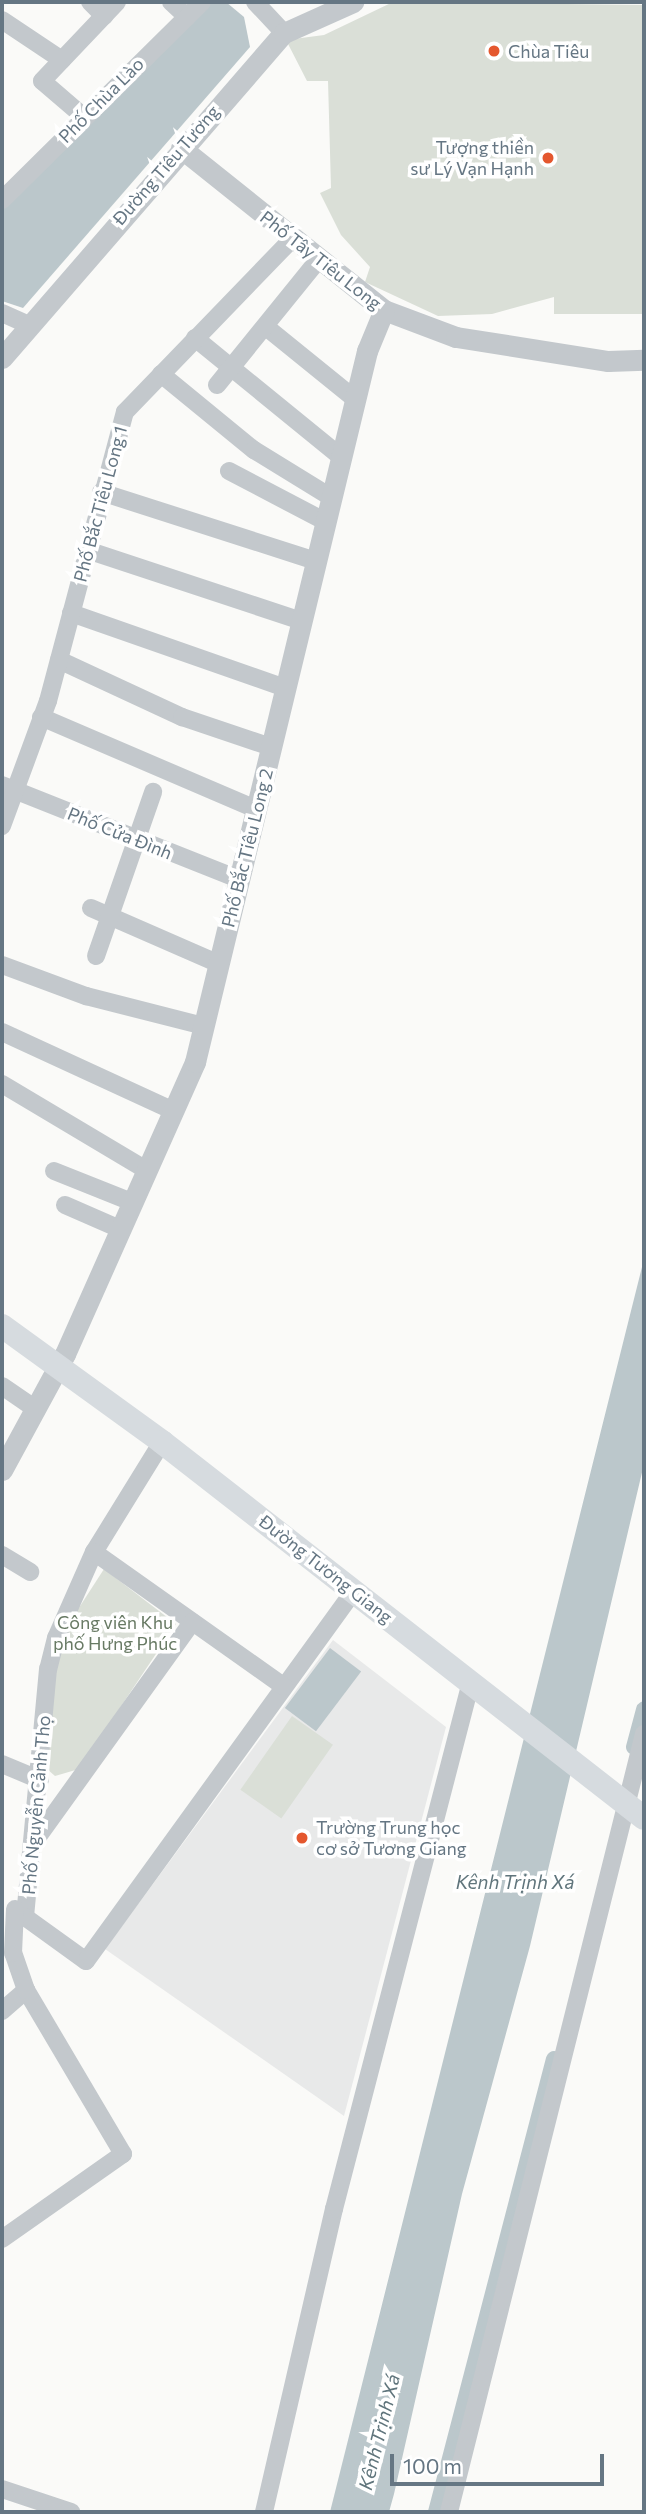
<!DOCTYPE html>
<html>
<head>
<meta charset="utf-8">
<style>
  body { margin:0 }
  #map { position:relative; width:646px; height:2514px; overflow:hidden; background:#fafaf8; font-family:Commissioner,sans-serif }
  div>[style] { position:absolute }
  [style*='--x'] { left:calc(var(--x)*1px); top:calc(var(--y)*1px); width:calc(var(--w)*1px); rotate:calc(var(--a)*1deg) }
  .built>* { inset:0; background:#e8e9e9 }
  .green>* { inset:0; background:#dadfd7; transform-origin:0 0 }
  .water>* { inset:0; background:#bbc7cb; transform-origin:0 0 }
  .canal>* { height:16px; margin:-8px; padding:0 8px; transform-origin:8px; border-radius:8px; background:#bbc7cb }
  .minor>* { height:18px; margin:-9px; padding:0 9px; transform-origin:9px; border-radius:9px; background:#c3c8cc }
  .tertiary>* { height:21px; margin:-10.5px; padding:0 10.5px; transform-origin:10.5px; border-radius:10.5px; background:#c3c8cc }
  .secondary>* { height:24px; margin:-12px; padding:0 12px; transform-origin:12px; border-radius:12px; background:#d6dbdf }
  .dots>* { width:19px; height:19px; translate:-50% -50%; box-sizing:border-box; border:4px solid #fff; border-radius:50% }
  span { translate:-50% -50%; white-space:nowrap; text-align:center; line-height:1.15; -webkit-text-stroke:7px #fff; paint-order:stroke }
  .poi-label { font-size:18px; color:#657683 }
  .left { translate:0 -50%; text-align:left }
  .right { translate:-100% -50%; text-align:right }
  .street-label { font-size:18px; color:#657683 }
  .park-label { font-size:18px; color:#687a64 }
  .water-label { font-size:19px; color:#60757c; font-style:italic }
  .frame { position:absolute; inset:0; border:4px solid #657683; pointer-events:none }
  .scale { position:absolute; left:390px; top:2454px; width:214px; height:32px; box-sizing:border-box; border:4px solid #657683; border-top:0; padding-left:9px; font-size:21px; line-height:24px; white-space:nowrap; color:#657683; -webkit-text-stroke:5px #fff; paint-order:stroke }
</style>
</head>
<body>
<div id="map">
  <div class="built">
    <div style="clip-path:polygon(333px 1640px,446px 1727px,344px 2116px,105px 1949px)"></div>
  </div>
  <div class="green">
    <div style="clip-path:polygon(393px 2px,644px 5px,644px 314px,554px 314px,554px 297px,492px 314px,438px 316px,365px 282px,370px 267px,341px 235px,320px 193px,331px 188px,328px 81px,307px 81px,286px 40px,324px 35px)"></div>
    <div style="clip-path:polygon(104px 1569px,176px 1624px,79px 1769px,55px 1776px,47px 1769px,56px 1660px,73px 1617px)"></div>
    <div style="left:292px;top:1716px;width:50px;height:90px;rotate:35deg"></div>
  </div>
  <div class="water">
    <div style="clip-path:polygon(209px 2px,226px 2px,244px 17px,250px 47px,23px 308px,2px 301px,2px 209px)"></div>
    <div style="clip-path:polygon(644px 1259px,644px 1464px,530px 1946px,462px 2194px,394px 2494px,389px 2512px,330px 2512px)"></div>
    <div style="left:330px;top:1648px;width:39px;height:75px;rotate:37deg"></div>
  </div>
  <div class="canal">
    <div style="--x:634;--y:1747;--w:39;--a:-75"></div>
    <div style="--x:436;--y:2512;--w:468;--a:-75.4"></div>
  </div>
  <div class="minor">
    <div style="--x:90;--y:2;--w:20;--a:45"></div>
    <div style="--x:171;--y:2;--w:22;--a:43"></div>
    <div style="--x:255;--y:2;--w:42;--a:46.9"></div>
    <div style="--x:2;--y:20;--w:72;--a:33.7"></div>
    <div style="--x:84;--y:117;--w:55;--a:-139.4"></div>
    <div style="--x:42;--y:81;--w:109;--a:-46.5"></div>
    <div style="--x:2;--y:200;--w:281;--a:-44.7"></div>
    <div style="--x:2;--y:313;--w:30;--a:24"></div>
    <div style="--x:266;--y:327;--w:114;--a:39"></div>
    <div style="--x:195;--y:338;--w:190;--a:39.2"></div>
    <div style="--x:161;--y:374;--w:120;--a:39.3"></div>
    <div style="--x:254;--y:450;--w:92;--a:31.6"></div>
    <div style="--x:217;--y:385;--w:162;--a:-51"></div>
    <div style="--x:229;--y:471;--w:110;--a:27.7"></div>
    <div style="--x:101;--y:492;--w:226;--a:17.8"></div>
    <div style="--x:87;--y:550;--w:226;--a:18.3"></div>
    <div style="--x:71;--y:613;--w:227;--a:19.3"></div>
    <div style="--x:59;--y:660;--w:136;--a:24.9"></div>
    <div style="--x:182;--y:717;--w:94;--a:18.6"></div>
    <div style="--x:41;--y:717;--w:234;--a:23.2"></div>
    <div style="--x:2;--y:785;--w:254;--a:21.7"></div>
    <div style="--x:2;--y:826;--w:133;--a:-69.8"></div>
    <div style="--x:48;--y:701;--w:299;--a:-75.1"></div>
    <div style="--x:125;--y:412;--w:242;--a:-46"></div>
    <div style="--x:91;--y:908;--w:140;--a:23.6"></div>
    <div style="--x:96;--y:956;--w:174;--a:-70.8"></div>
    <div style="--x:2;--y:965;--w:90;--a:20.3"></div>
    <div style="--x:86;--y:996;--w:122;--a:14.3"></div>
    <div style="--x:2;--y:1032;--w:189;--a:24.7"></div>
    <div style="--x:2;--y:1084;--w:168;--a:30.8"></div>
    <div style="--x:54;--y:1171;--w:84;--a:21.7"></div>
    <div style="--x:65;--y:1205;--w:60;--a:23.6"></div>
    <div style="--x:2;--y:1386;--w:42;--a:34.4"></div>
    <div style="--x:162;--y:1442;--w:129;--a:121.7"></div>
    <div style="--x:94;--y:1552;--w:94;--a:113.8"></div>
    <div style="--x:56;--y:1638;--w:32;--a:104"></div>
    <div style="--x:48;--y:1669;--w:249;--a:95.3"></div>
    <div style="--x:25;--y:1917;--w:75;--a:35.8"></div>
    <div style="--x:86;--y:1961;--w:457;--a:-54.1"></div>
    <div style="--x:94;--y:1552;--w:232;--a:35.3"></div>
    <div style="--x:2;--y:1555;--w:33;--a:31"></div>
    <div style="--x:2;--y:1764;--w:41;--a:22.8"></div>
    <div style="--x:37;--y:1838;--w:266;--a:-54.3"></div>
    <div style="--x:2;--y:2011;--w:32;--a:-41"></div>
    <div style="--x:2;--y:2239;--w:148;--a:-35.1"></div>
    <div style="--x:123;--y:2154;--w:191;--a:-120.6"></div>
    <div style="--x:26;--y:1990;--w:39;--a:-109"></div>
    <div style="--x:13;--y:1953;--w:44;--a:-87.4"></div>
    <div style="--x:2;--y:2489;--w:73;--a:18.4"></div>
    <div style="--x:264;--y:2512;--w:311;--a:-77"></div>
    <div style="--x:334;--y:2209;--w:545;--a:-75.43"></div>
    <div style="--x:449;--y:2512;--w:802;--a:-75.93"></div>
  </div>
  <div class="tertiary">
    <div style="--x:181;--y:148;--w:260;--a:38.6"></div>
    <div style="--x:384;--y:310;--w:77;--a:20.6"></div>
    <div style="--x:456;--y:337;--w:154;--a:9"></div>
    <div style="--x:608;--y:361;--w:36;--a:-2"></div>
    <div style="--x:2;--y:358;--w:430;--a:-49.1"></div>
    <div style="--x:284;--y:33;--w:76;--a:-24.2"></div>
    <div style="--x:2;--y:1470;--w:132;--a:-61.5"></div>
    <div style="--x:65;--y:1354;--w:320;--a:-66"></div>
    <div style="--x:195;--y:1062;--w:732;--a:-76.4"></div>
    <div style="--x:367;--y:351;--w:44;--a:-67.5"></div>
  </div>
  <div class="secondary">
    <div style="--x:2;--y:1326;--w:198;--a:35.9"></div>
    <div style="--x:162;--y:1442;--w:611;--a:37.96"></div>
  </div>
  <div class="dots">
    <div style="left:494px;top:51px;background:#e4572e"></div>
    <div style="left:548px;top:158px;background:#e4572e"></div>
    <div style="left:302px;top:1838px;background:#e4572e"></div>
  </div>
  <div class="poi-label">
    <span class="left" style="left:508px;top:51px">Chùa Tiêu</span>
    <span class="right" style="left:534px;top:158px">Tượng thiền<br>sư Lý Vạn Hạnh</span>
    <span class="left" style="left:316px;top:1838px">Trường Trung học<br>cơ sở Tương Giang</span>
  </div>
  <div class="street-label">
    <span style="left:101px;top:100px;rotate:-45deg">Phố Chùa Lào</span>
    <span style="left:166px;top:165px;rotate:-49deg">Đường Tiêu Tương</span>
    <span style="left:321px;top:260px;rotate:38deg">Phố Tây Tiêu Long</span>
    <span style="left:100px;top:504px;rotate:-75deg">Phố Bắc Tiêu Long 1</span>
    <span style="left:120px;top:833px;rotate:22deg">Phố Cửa Đình</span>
    <span style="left:247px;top:848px;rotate:-76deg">Phố Bắc Tiêu Long 2</span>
    <span style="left:326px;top:1569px;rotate:38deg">Đường Tương Giang</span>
    <span style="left:36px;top:1805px;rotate:-85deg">Phố Nguyễn Cảnh Thọ</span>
  </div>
  <div class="park-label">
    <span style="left:115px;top:1633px">Công viên Khu<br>phố Hưng Phúc</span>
  </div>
  <div class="water-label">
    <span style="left:515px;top:1882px">Kênh Trịnh Xá</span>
    <span style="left:379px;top:2432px;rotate:-76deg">Kênh Trịnh Xá</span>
  </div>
  <div class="frame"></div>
  <div class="scale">100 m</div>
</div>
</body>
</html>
